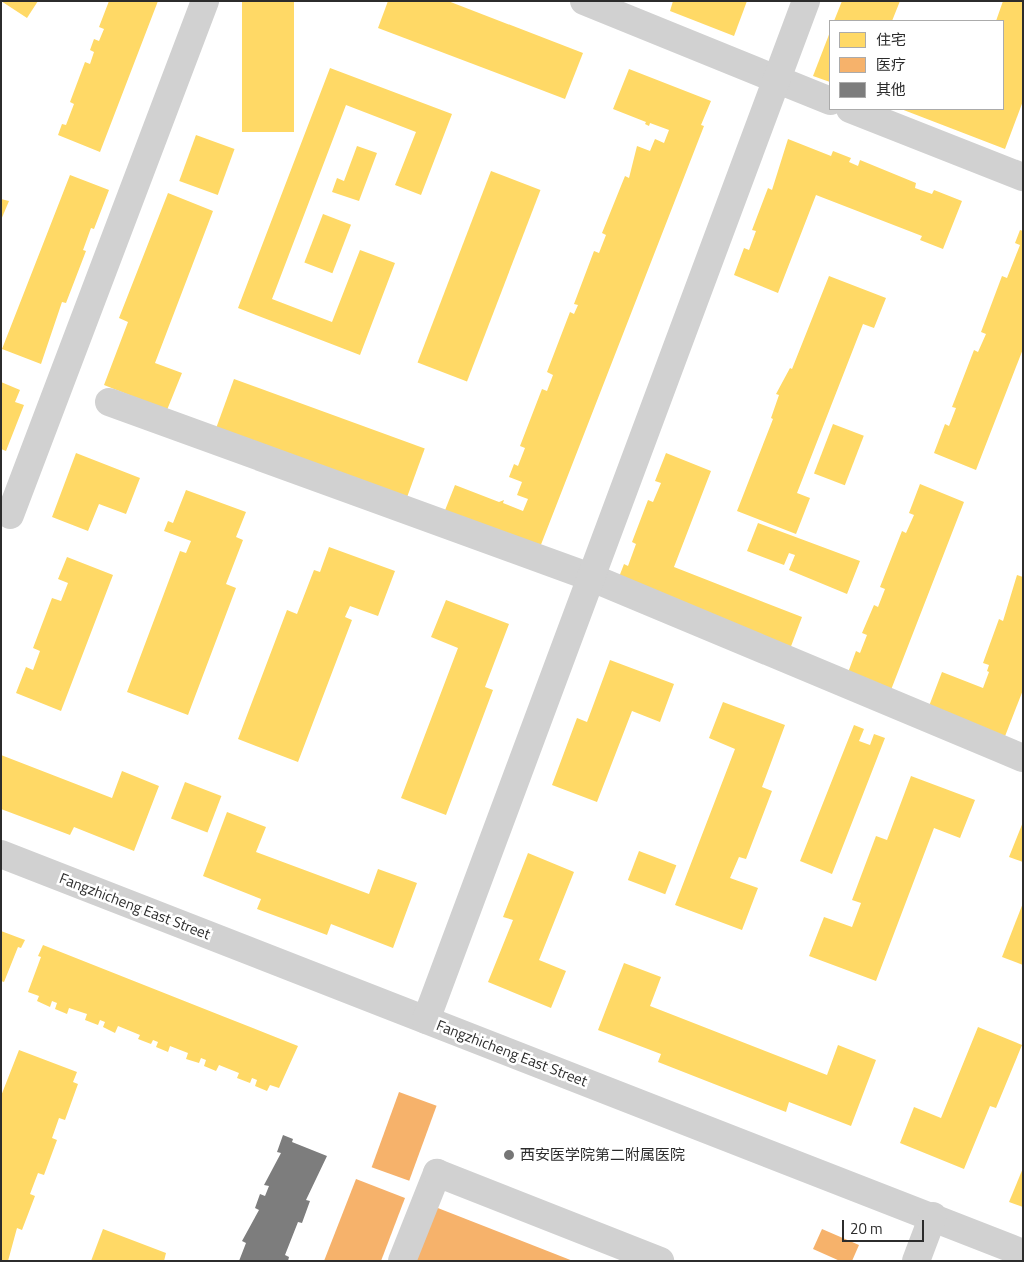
<!DOCTYPE html>
<html>
<head>
<meta charset="utf-8">
<style>
  body { margin:0 }
  #map { position:relative; width:1024px; height:1262px; overflow:hidden; background:#fff; font-family:"Titillium Web","Noto Sans SC",sans-serif }
  div>[style] { position:absolute }
  [style*='--x'] { left:calc(var(--x)*1px); top:calc(var(--y)*1px); width:calc(var(--w)*1px); rotate:calc(var(--a)*1deg) }
  .homes>* { inset:0; background:#ffd966; transform-origin:0 0 }
  .health>* { inset:0; background:#f6b26b; transform-origin:0 0 }
  .building>* { inset:0; background:#7d7d7d }
  .minor>* { height:28px; margin:-14px; padding:0 14px; transform-origin:14px; border-radius:14px; background:#d1d1d1 }
  .dots>* { width:14px; height:14px; translate:-50% -50%; box-sizing:border-box; border:2px solid #fff; border-radius:50% }
  span { translate:-50% -50%; white-space:nowrap; text-align:center; line-height:1.15; -webkit-text-stroke:5px #fff; paint-order:stroke }
  .street-label { font-size:15px; color:#2c2c2c }
  .poi-label { font-size:15px; color:#2c2c2c }
  .left { translate:0 -50%; text-align:left }
  .frame { position:absolute; inset:0; border:2px solid #2c2c2c; pointer-events:none }
  .legend { position:absolute; left:829px; top:20px; width:175px; height:90px; box-sizing:border-box; background:#fff; border:1px solid #ababab; margin:0; padding:6px 9px; list-style:none; font-size:15px; color:#2c2c2c }
  .legend li { display:flex; align-items:center; gap:10px; height:25px }
  .legend b { width:25px; border:1px solid #ababab }
  .scale { position:absolute; left:842px; top:1220px; width:82px; height:22px; box-sizing:border-box; border:2px solid #2c2c2c; border-top:0; padding-left:6px; font-size:15px; line-height:18px; white-space:nowrap; color:#2c2c2c; -webkit-text-stroke:4px #fff; paint-order:stroke }
</style>
</head>
<body>
<div id="map">
  <div class="homes">
    <div style="clip-path:polygon(1px 1px,38px 1px,27px 18px)"></div>
    <div style="clip-path:polygon(109px 1px,158px 1px,100px 152px,58px 135px,62px 124px,66px 125px,74px 104px,70px 102px,85px 62px,90px 64px,94px 52px,90px 50px,94px 39px,99px 41px,104px 29px,99px 27px)"></div>
    <div style="left:242px;top:1px;width:52px;height:131px"></div>
    <div style="clip-path:polygon(388px 1px,448px 1px,583px 53px,565px 99px,378px 28px)"></div>
    <div style="clip-path:polygon(673px 1px,747px 1px,734px 36px,670px 11px)"></div>
    <div style="clip-path:polygon(842px 1px,900px 1px,892px 21px,834px 21px)"></div>
    <div style="clip-path:polygon(1003px 1px,1023px 1px,1023px 101px,1005px 149px,901px 109px,1003px 109px,1003px 21px,996px 21px)"></div>
    <div style="clip-path:polygon(830px 32px,830px 82px,813px 76px)"></div>
    <div style="clip-path:polygon(330px 68px,452px 114px,421px 195px,395px 185px,416px 132px,346px 105px,272px 299px,332px 322px,360px 250px,395px 263px,360px 355px,238px 308px)"></div>
    <div style="clip-path:polygon(629px 69px,711px 101px,701px 125px,704px 126px,535px 560px,440px 523px,455px 485px,499px 502px,504px 500px,503px 503px,523px 511px,528px 499px,517px 495px,522px 482px,509px 477px,514px 464px,518px 466px,525px 448px,520px 446px,542px 389px,547px 391px,553px 375px,547px 372px,570px 312px,574px 314px,578px 305px,574px 304px,594px 251px,599px 253px,606px 235px,602px 233px,625px 176px,629px 178px,637px 146px,650px 151px,655px 139px,664px 143px,669px 130px,650px 123px,649px 126px,645px 124px,646px 122px,613px 109px)"></div>
    <div style="left:196px;top:135px;width:41px;height:49px;rotate:20deg"></div>
    <div style="clip-path:polygon(788px 139px,831px 156px,833px 151px,851px 158px,849px 162px,858px 166px,860px 160px,916px 183px,915px 188px,932px 194px,934px 190px,962px 201px,943px 249px,920px 240px,922px 236px,816px 195px,778px 293px,734px 275px,744px 248px,749px 250px,756px 231px,752px 230px,768px 188px,772px 190px)"></div>
    <div style="clip-path:polygon(357px 146px,377px 153px,359px 201px,332px 192px,337px 178px,344px 181px)"></div>
    <div style="left:491px;top:171px;width:53px;height:205px;rotate:21deg"></div>
    <div style="clip-path:polygon(70px 175px,109px 190px,94px 229px,91px 228px,83px 250px,86px 251px,66px 303px,62px 302px,41px 364px,2px 349px)"></div>
    <div style="clip-path:polygon(168px 193px,213px 211px,155px 363px,182px 373px,167px 410px,104px 385px,128px 322px,119px 318px)"></div>
    <div style="clip-path:polygon(1px 199px,9px 201px,1px 220px)"></div>
    <div style="left:323px;top:214px;width:30px;height:52px;rotate:21deg"></div>
    <div style="clip-path:polygon(1020px 230px,1023px 231px,1023px 349px,976px 470px,934px 453px,945px 424px,949px 426px,956px 408px,952px 407px,974px 350px,978px 352px,986px 334px,981px 332px,1002px 276px,1007px 278px,1020px 245px,1015px 243px)"></div>
    <div style="clip-path:polygon(829px 276px,886px 298px,874px 328px,863px 324px,797px 493px,810px 498px,796px 534px,737px 511px,773px 419px,771px 418px,779px 395px,776px 394px,790px 368px,792px 369px)"></div>
    <div style="left:234px;top:379px;width:203px;height:63px;rotate:20deg"></div>
    <div style="clip-path:polygon(1px 382px,20px 390px,15px 402px,24px 405px,6px 451px,1px 449px)"></div>
    <div style="left:833px;top:424px;width:33px;height:53px;rotate:21deg"></div>
    <div style="clip-path:polygon(76px 453px,140px 478px,126px 514px,99px 504px,88px 531px,52px 517px)"></div>
    <div style="clip-path:polygon(666px 453px,711px 471px,674px 567px,802px 617px,787px 657px,614px 590px,624px 564px,628px 566px,636px 544px,632px 542px,648px 500px,653px 502px,661px 483px,655px 481px)"></div>
    <div style="clip-path:polygon(920px 484px,964px 502px,889px 695px,846px 678px,856px 651px,860px 653px,867px 635px,862px 633px,874px 605px,878px 607px,885px 589px,880px 587px,902px 531px,906px 533px,914px 515px,909px 513px)"></div>
    <div style="clip-path:polygon(186px 490px,246px 512px,236px 537px,243px 540px,226px 584px,236px 588px,188px 715px,127px 692px,180px 551px,186px 553px,191px 541px,164px 531px,168px 521px,173px 523px)"></div>
    <div style="clip-path:polygon(758px 523px,860px 561px,847px 594px,789px 570px,795px 555px,789px 553px,784px 565px,747px 551px)"></div>
    <div style="clip-path:polygon(329px 547px,395px 571px,378px 616px,350px 606px,345px 617px,352px 620px,298px 762px,238px 739px,287px 610px,297px 614px,314px 570px,320px 572px)"></div>
    <div style="clip-path:polygon(67px 557px,113px 575px,61px 711px,16px 693px,26px 667px,33px 670px,40px 651px,33px 648px,52px 598px,61px 601px,68px 583px,58px 579px)"></div>
    <div style="clip-path:polygon(1017px 575px,1023px 577px,1023px 690px,1002px 744px,926px 714px,942px 672px,983px 688px,989px 672px,987px 671px,989px 665px,983px 663px,999px 619px,1003px 621px)"></div>
    <div style="clip-path:polygon(446px 600px,509px 624px,485px 687px,493px 690px,446px 815px,401px 798px,458px 648px,431px 637px)"></div>
    <div style="clip-path:polygon(610px 660px,674px 684px,660px 722px,632px 711px,597px 802px,552px 785px,577px 718px,587px 722px)"></div>
    <div style="clip-path:polygon(723px 702px,785px 725px,762px 787px,772px 791px,746px 859px,739px 857px,730px 878px,758px 888px,742px 930px,675px 905px,735px 749px,709px 738px)"></div>
    <div style="clip-path:polygon(854px 725px,864px 729px,859px 741px,870px 745px,874px 734px,885px 738px,832px 874px,800px 861px)"></div>
    <div style="clip-path:polygon(1px 755px,112px 798px,122px 771px,159px 786px,134px 851px,74px 827px,70px 835px,1px 809px)"></div>
    <div style="clip-path:polygon(911px 776px,975px 800px,960px 838px,934px 828px,876px 981px,809px 956px,824px 917px,852px 927px,861px 903px,852px 900px,876px 836px,887px 840px)"></div>
    <div style="left:185px;top:782px;width:39px;height:39px;rotate:21deg"></div>
    <div style="clip-path:polygon(227px 812px,266px 827px,256px 852px,369px 894px,378px 869px,417px 883px,393px 948px,331px 924px,327px 935px,257px 909px,261px 899px,203px 876px)"></div>
    <div style="clip-path:polygon(1023px 822px,1023px 862px,1009px 857px)"></div>
    <div style="left:639px;top:851px;width:40px;height:31px;rotate:21deg"></div>
    <div style="clip-path:polygon(528px 853px,574px 872px,539px 960px,566px 971px,551px 1008px,488px 982px,513px 920px,503px 917px)"></div>
    <div style="clip-path:polygon(1023px 903px,1023px 965px,1002px 957px)"></div>
    <div style="clip-path:polygon(1px 931px,25px 940px,21px 948px,18px 947px,4px 982px,1px 981px)"></div>
    <div style="clip-path:polygon(43px 945px,298px 1046px,279px 1088px,270px 1085px,267px 1091px,255px 1086px,257px 1080px,252px 1078px,250px 1083px,237px 1078px,239px 1073px,219px 1065px,216px 1071px,204px 1066px,206px 1060px,201px 1058px,199px 1063px,186px 1059px,188px 1053px,170px 1046px,168px 1052px,156px 1047px,158px 1042px,153px 1040px,151px 1044px,138px 1039px,140px 1035px,118px 1026px,115px 1033px,103px 1027px,105px 1022px,100px 1020px,98px 1025px,85px 1020px,87px 1014px,69px 1008px,67px 1014px,55px 1009px,57px 1003px,52px 1001px,50px 1007px,37px 1001px,39px 996px,28px 992px,41px 957px,38px 956px)"></div>
    <div style="clip-path:polygon(624px 963px,661px 977px,650px 1006px,827px 1075px,838px 1045px,876px 1060px,851px 1126px,789px 1102px,786px 1112px,658px 1062px,661px 1054px,598px 1030px)"></div>
    <div style="clip-path:polygon(978px 1027px,1022px 1045px,996px 1108px,990px 1106px,964px 1169px,900px 1143px,914px 1107px,941px 1118px)"></div>
    <div style="clip-path:polygon(19px 1050px,77px 1072px,73px 1082px,78px 1084px,65px 1120px,59px 1118px,52px 1138px,57px 1140px,44px 1175px,38px 1173px,30px 1194px,35px 1196px,22px 1230px,17px 1228px,8px 1261px,1px 1261px,1px 1096px)"></div>
    <div style="clip-path:polygon(1023px 1168px,1023px 1207px,1009px 1202px)"></div>
    <div style="clip-path:polygon(103px 1229px,166px 1253px,164px 1261px,91px 1261px)"></div>
  </div>
  <div class="health">
    <div style="left:399px;top:1092px;width:40px;height:80px;rotate:20deg"></div>
    <div style="clip-path:polygon(356px 1179px,405px 1198px,381px 1261px,324px 1261px)"></div>
    <div style="clip-path:polygon(425px 1203px,573px 1261px,402px 1261px)"></div>
    <div style="clip-path:polygon(822px 1229px,859px 1245px,852px 1261px,840px 1261px,813px 1249px)"></div>
  </div>
  <div class="building">
    <div style="clip-path:polygon(283px 1135px,293px 1139px,292px 1142px,327px 1156px,306px 1200px,310px 1201px,302px 1223px,298px 1222px,285px 1255px,289px 1257px,288px 1261px,239px 1261px,246px 1243px,242px 1241px,259px 1210px,255px 1208px,260px 1194px,265px 1196px,269px 1186px,264px 1185px,281px 1153px,277px 1152px)"></div>
  </div>
  <div class="minor">
    <div style="--x:584;--y:1;--w:266;--a:22.1"></div>
    <div style="--x:850;--y:109;--w:186;--a:21.5"></div>
    <div style="--x:109;--y:402;--w:512;--a:19.99"></div>
    <div style="--x:590;--y:577;--w:469;--a:22.7"></div>
    <div style="--x:10;--y:515;--w:550;--a:-69.22"></div>
    <div style="--x:1;--y:854;--w:1097;--a:21.33"></div>
    <div style="--x:426;--y:1020;--w:1088;--a:-69.55"></div>
    <div style="--x:402;--y:1261;--w:95;--a:-68.3"></div>
    <div style="--x:437;--y:1173;--w:240;--a:21.5"></div>
    <div style="--x:916;--y:1261;--w:48;--a:-69.3"></div>
  </div>
  <div class="dots">
    <div style="left:509px;top:1155px;background:#767676"></div>
  </div>
  <div class="street-label">
    <span style="left:135px;top:906px;rotate:21deg">Fangzhicheng East Street</span>
    <span style="left:512px;top:1053px;rotate:21deg">Fangzhicheng East Street</span>
  </div>
  <div class="poi-label">
    <span class="left" style="left:520px;top:1155px">西安医学院第二附属医院</span>
  </div>
  <div class="frame"></div>
  <ul class="legend">
  <li><b style="height:14px;background:#ffd966"></b>住宅</li>
  <li><b style="height:14px;background:#f6b26b"></b>医疗</li>
  <li><b style="height:14px;background:#7d7d7d"></b>其他</li>
  </ul>
  <div class="scale">20 m</div>
</div>
</body>
</html>
